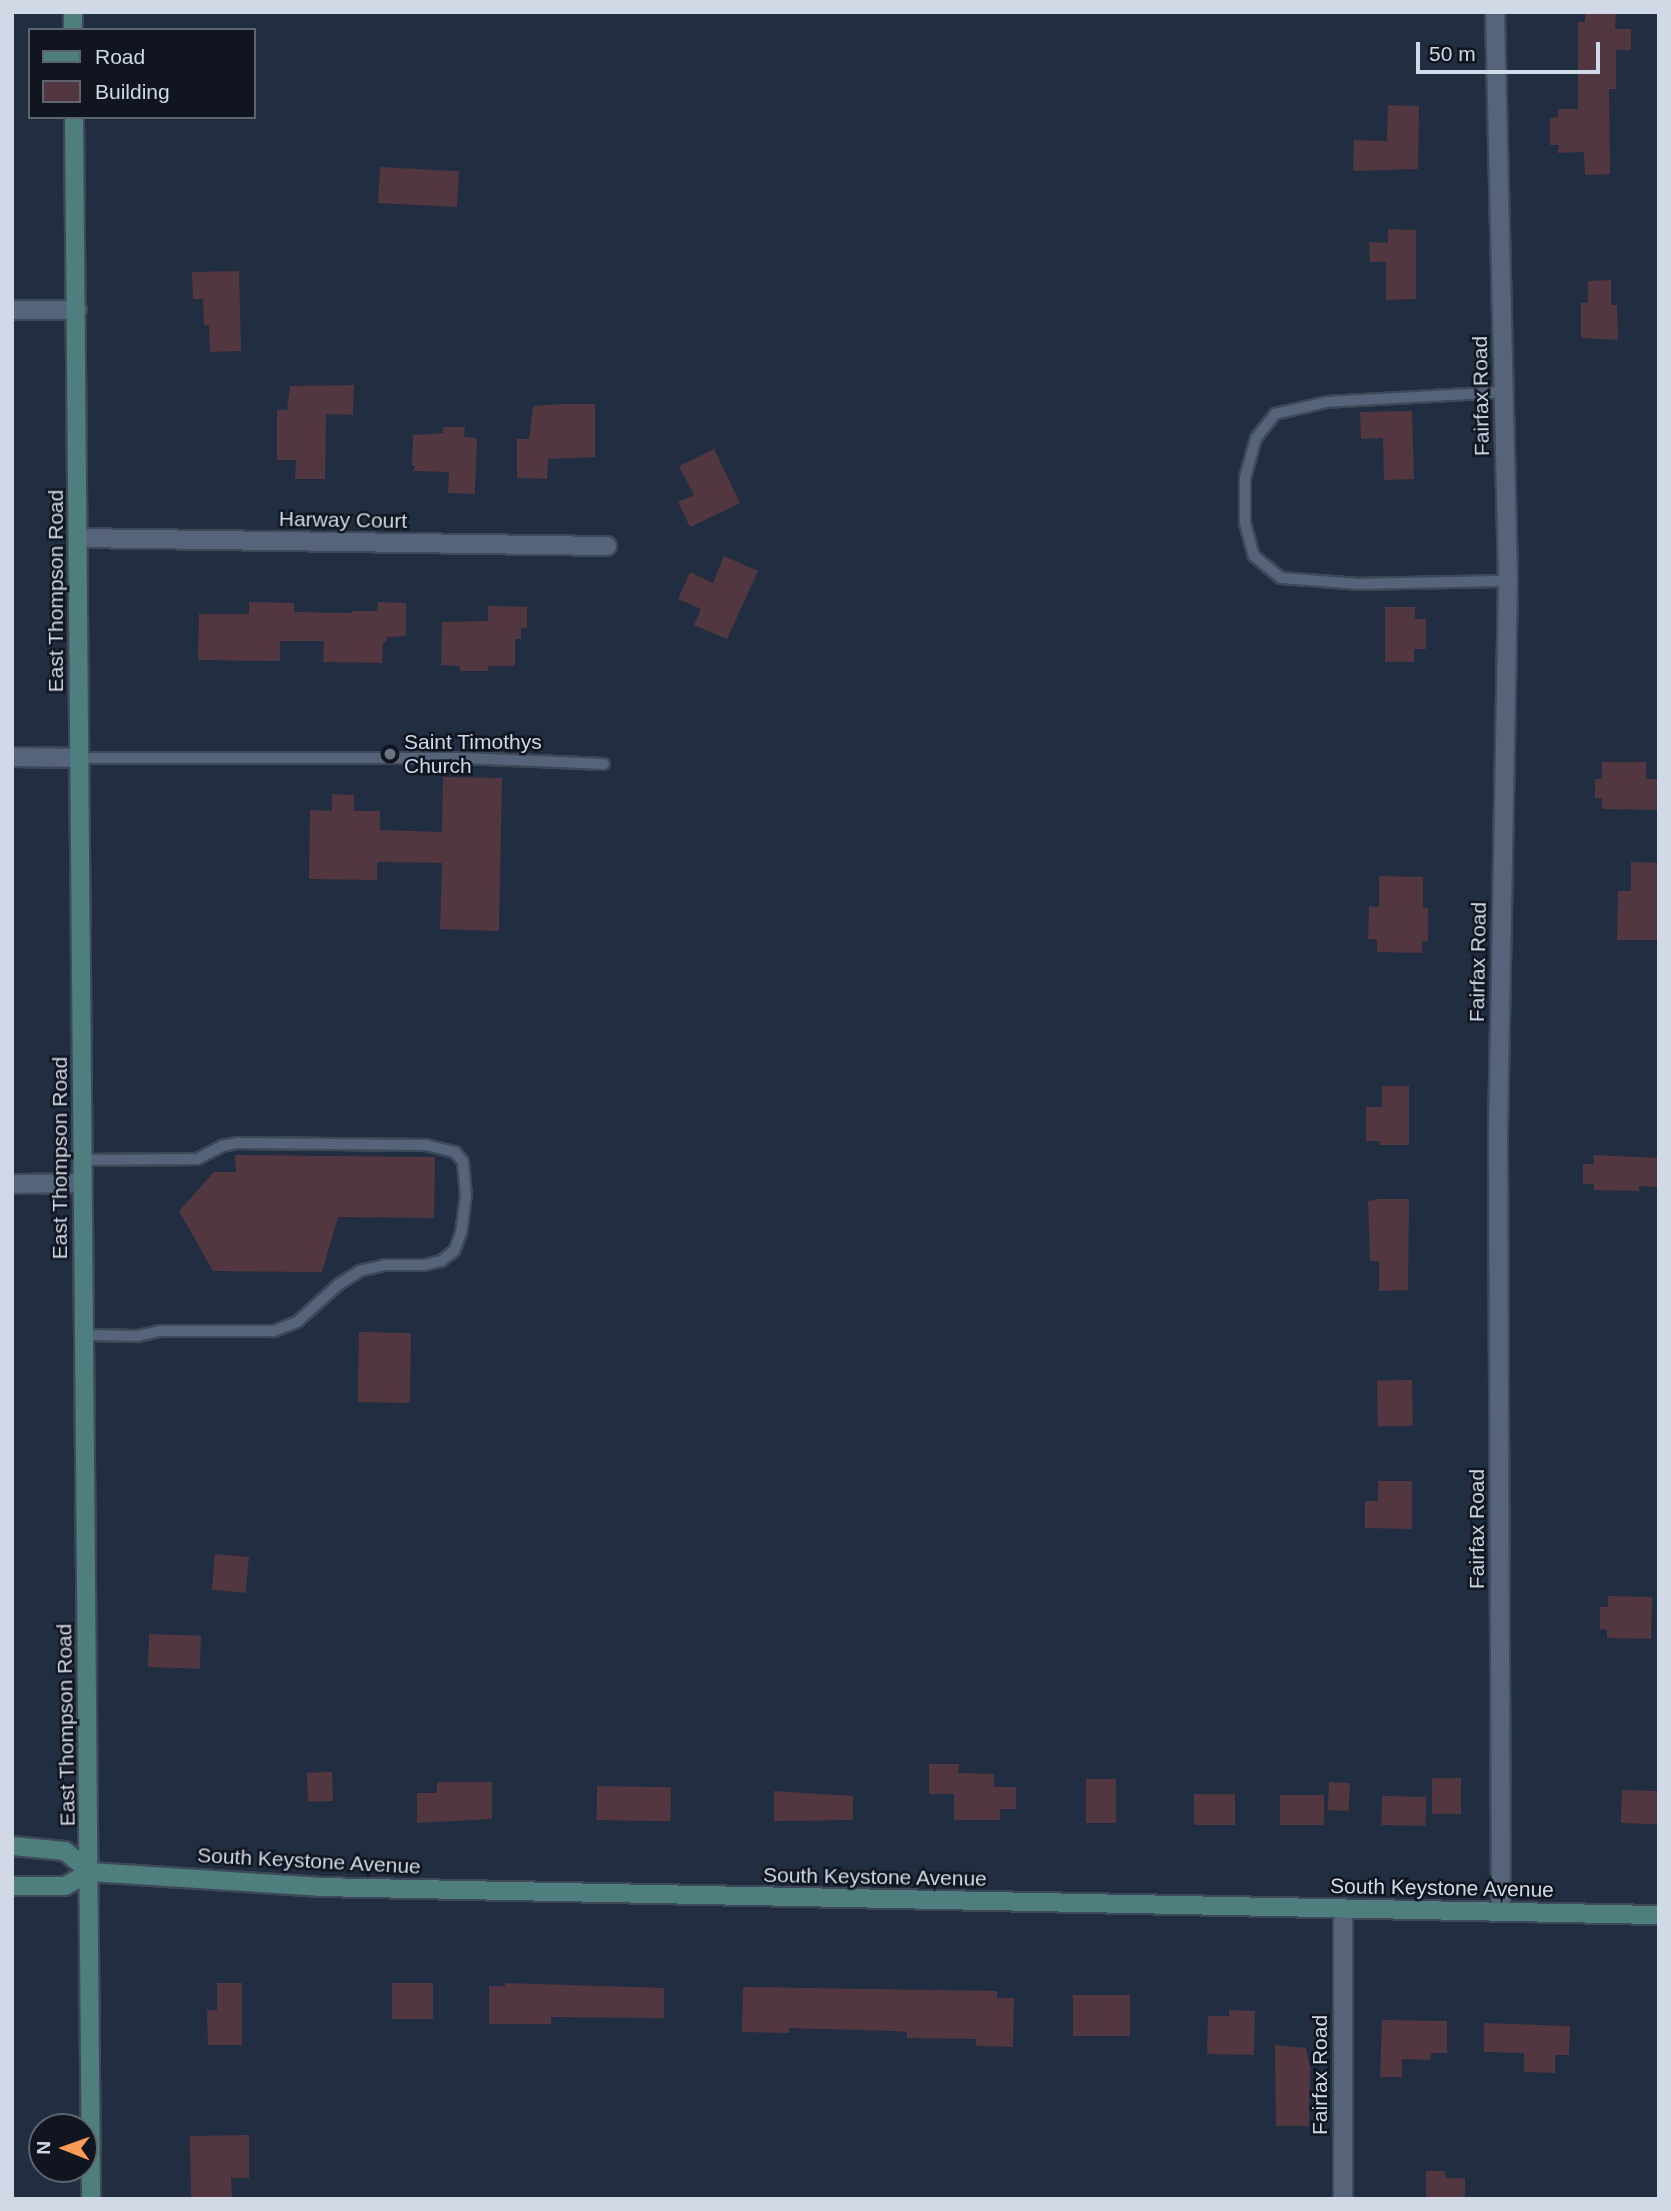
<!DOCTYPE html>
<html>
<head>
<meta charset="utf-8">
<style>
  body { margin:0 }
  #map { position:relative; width:1671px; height:2211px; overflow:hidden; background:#212d41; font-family:Helvetica,sans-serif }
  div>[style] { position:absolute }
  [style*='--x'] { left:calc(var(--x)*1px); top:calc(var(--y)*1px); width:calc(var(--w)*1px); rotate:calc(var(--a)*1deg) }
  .building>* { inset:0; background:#523741; transform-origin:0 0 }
  .roads { filter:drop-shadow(2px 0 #3e4859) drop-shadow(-2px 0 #3e4859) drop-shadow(0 2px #3e4859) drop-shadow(0 -2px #3e4859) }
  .lane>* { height:10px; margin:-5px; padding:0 5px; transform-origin:5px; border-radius:5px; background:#56647b }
  .street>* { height:18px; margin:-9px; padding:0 9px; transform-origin:9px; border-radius:9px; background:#56647b }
  .secondary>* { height:18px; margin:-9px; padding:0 9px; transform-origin:9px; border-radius:9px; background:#4e7e7e }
  .dots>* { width:19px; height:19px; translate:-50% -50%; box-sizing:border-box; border:4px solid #10151f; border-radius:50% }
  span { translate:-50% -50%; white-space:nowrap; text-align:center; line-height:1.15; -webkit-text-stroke:5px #10151f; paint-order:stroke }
  .street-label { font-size:21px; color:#d1d9e7 }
  .poi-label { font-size:21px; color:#d1d9e7 }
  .left { translate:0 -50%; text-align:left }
  .frame { position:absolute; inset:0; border:14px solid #d1d9e7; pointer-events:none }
  .legend { position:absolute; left:28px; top:28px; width:228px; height:91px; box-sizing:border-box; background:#10151f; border:2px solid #5d636f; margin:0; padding:9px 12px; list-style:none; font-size:21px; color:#d1d9e7 }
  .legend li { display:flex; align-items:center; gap:14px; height:35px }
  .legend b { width:35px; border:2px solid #5d636f }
  .north { position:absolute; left:28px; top:2113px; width:70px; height:70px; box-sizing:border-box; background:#10151f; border:2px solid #5d636f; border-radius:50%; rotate:271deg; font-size:19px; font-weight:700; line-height:28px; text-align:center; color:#d1d9e7 }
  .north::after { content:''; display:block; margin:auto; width:24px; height:32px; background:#fe9c57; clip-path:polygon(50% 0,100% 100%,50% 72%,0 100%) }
  .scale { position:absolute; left:1416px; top:42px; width:184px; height:32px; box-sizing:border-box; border:4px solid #d1d9e7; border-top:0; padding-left:9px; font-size:21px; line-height:24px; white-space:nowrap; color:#d1d9e7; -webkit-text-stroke:5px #10151f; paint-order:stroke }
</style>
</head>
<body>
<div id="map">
  <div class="building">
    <div style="clip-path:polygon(1585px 12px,1616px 12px,1615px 29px,1631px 29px,1631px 50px,1616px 50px,1616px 89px,1609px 89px,1610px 174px,1585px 175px,1584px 152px,1558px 153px,1559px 145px,1550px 145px,1550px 118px,1558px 117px,1558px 109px,1578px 109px,1578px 22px,1585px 22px)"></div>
    <div style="clip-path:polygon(1388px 105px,1419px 106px,1418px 169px,1353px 171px,1354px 140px,1387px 141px)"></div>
    <div style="left:380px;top:167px;width:79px;height:36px;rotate:3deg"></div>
    <div style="clip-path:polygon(1388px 229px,1416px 230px,1416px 299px,1386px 300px,1386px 262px,1370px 262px,1369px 242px,1388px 243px)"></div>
    <div style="clip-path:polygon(239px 271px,241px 351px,210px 352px,209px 325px,204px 325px,203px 299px,193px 299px,192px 272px)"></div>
    <div style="clip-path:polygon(1611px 280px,1611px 305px,1617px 305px,1618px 340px,1581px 338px,1581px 303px,1588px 303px,1588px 281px)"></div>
    <div style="clip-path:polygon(354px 385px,353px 415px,326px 414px,325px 479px,295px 479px,296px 460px,277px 460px,277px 410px,287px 410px,290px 386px)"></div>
    <div style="clip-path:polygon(563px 404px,595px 404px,595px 457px,548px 459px,547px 479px,517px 478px,517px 439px,529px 439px,533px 406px)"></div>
    <div style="clip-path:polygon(1412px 411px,1414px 479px,1384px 480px,1383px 438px,1361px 439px,1360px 412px)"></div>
    <div style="clip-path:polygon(443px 427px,465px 427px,464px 437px,477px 438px,475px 494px,448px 493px,449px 472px,414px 471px,415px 466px,412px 466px,413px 435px,443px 433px)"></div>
    <div style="clip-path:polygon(714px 449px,740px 503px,690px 527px,678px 502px,694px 495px,679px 466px)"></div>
    <div style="clip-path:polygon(724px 556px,758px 571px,727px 639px,694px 625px,701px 609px,678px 599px,690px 572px,713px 583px)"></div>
    <div style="clip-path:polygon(249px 602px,294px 603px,294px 612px,352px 613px,352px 611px,377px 611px,378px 602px,406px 603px,406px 636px,387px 637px,387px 642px,383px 642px,382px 663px,323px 662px,324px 641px,280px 641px,280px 661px,198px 660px,199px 614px,249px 614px)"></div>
    <div style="clip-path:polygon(488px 606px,527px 607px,527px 628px,521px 628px,521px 639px,515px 639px,515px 666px,488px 666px,488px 671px,460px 671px,460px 666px,441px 665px,442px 622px,488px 621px)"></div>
    <div style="clip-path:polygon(1385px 607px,1415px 607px,1415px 619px,1426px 619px,1426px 649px,1414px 649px,1414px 662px,1385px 662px)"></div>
    <div style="clip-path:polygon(1602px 762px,1646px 762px,1646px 779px,1659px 779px,1659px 810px,1602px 809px,1602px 798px,1595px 798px,1595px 779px,1602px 779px)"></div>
    <div style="clip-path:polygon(443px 777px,502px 778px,499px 931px,440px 929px,442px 863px,377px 862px,377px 880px,309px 879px,310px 810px,332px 811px,332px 794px,354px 795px,354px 811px,380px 811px,380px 830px,442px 832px)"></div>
    <div style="clip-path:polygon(1631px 862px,1659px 863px,1659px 940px,1617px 940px,1618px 891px,1631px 891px)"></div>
    <div style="clip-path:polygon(1379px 876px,1423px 877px,1423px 907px,1428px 908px,1428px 941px,1422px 941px,1422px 953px,1377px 952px,1377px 939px,1368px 939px,1369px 906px,1379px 907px)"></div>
    <div style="clip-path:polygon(1382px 1086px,1409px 1086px,1409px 1145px,1379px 1145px,1380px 1141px,1366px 1141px,1366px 1107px,1382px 1107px)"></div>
    <div style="clip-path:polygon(235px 1155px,435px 1157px,434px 1218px,338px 1217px,322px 1272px,213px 1271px,179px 1211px,214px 1172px,236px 1172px)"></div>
    <div style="clip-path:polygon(1594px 1155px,1659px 1158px,1659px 1187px,1639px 1186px,1639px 1191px,1594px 1190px,1594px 1184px,1583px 1184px,1583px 1164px,1594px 1164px)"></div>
    <div style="clip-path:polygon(1379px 1199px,1409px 1199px,1408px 1290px,1379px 1291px,1379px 1261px,1370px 1261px,1368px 1201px)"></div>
    <div style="left:359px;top:1332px;width:52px;height:70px;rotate:1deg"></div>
    <div style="left:1412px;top:1380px;width:46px;height:35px;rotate:89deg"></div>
    <div style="clip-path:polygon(1378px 1481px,1412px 1481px,1412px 1529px,1365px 1528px,1365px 1501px,1378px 1501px)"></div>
    <div style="left:215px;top:1554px;width:34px;height:36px;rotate:5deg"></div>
    <div style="clip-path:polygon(1608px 1596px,1652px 1597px,1651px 1639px,1607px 1638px,1607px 1630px,1600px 1629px,1600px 1607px,1608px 1607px)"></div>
    <div style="left:149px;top:1634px;width:52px;height:33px;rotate:2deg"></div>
    <div style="clip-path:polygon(929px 1764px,959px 1764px,958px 1773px,994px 1774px,994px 1787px,1016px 1787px,1016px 1809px,1000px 1809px,1000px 1820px,954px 1820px,954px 1794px,929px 1794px)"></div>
    <div style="left:332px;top:1772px;width:29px;height:25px;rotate:88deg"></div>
    <div style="left:1432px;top:1778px;width:29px;height:36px"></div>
    <div style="left:1086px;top:1779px;width:30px;height:44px"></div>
    <div style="clip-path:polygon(437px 1782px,492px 1782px,492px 1819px,417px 1823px,417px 1793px,437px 1793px)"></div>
    <div style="left:1329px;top:1782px;width:21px;height:28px;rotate:3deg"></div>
    <div style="left:597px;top:1786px;width:74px;height:34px;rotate:1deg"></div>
    <div style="left:1622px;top:1790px;width:37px;height:33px;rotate:2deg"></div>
    <div style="clip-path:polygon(774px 1791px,853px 1796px,853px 1820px,774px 1821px)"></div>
    <div style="left:1194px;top:1794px;width:41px;height:31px"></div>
    <div style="left:1280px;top:1795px;width:44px;height:30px"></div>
    <div style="left:1382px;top:1796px;width:44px;height:29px;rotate:1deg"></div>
    <div style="clip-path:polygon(217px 1983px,242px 1983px,242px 2045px,208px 2045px,207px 2010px,217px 2010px)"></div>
    <div style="left:392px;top:1983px;width:41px;height:36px"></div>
    <div style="clip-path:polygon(505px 1983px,664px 1988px,664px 2018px,551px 2017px,551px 2024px,489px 2024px,489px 1986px,505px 1986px)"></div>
    <div style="clip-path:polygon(743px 1987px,997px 1991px,997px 1998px,1014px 1998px,1013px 2047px,976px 2046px,976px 2039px,907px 2038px,907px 2032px,893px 2031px,789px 2028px,789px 2033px,742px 2032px)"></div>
    <div style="left:1073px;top:1995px;width:57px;height:41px"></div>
    <div style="clip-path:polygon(1229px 2010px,1255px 2011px,1254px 2055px,1207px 2054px,1208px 2016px,1229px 2016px)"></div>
    <div style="clip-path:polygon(1382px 2020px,1447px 2021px,1447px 2053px,1431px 2053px,1430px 2060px,1402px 2059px,1402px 2077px,1380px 2077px)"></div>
    <div style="clip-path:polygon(1484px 2023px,1570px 2026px,1569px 2055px,1555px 2055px,1555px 2073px,1524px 2072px,1524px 2053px,1484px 2052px)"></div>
    <div style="clip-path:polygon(1275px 2045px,1306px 2048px,1310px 2067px,1309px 2126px,1276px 2126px)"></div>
    <div style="clip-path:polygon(249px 2135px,249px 2178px,231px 2178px,232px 2199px,191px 2199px,190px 2136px)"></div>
    <div style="clip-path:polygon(1426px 2171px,1445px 2171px,1445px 2178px,1465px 2178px,1465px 2199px,1426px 2199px)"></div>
  </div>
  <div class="roads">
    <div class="lane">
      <div style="--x:1504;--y:392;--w:177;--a:176.8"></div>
      <div style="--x:1327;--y:402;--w:53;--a:167"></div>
      <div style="--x:1275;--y:414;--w:31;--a:128"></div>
      <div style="--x:1256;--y:438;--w:41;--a:105.4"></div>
      <div style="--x:1245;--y:478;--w:45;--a:90"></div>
      <div style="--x:1245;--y:523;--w:34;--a:75"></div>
      <div style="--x:1254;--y:556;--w:35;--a:39"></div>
      <div style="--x:1281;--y:578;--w:79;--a:4.3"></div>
      <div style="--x:1360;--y:584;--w:148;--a:-1.2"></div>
      <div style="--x:80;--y:758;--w:383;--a:0"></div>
      <div style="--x:463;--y:758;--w:141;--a:2.4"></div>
      <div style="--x:83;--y:1160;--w:114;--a:-0.5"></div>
      <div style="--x:197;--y:1159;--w:28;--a:-27"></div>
      <div style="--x:222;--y:1146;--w:15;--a:-11"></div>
      <div style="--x:237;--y:1143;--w:189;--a:0.6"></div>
      <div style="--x:426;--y:1145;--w:30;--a:14"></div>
      <div style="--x:455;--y:1152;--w:13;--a:51"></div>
      <div style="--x:463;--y:1162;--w:32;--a:85"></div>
      <div style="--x:466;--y:1194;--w:39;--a:97"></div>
      <div style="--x:461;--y:1233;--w:19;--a:111"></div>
      <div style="--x:454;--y:1251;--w:16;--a:142"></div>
      <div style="--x:441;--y:1261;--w:17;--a:167"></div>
      <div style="--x:424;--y:1265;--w:39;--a:180"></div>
      <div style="--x:385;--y:1265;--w:26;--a:167"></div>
      <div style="--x:360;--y:1271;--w:26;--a:148"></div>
      <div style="--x:338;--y:1285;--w:55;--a:137.9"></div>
      <div style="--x:297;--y:1322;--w:26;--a:159"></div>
      <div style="--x:273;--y:1331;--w:113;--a:180"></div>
      <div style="--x:160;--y:1331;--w:23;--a:167"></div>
      <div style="--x:138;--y:1336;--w:54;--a:-178.9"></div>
    </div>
    <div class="street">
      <div style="--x:1495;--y:12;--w:569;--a:88.69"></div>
      <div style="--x:1508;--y:581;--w:553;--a:91.04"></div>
      <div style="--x:1498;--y:1134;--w:778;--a:89.78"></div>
      <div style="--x:12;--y:310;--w:65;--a:0"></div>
      <div style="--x:78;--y:538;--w:529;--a:0.87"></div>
      <div style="--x:12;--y:757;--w:68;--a:0.8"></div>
      <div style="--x:12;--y:1184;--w:71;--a:-0.8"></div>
      <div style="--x:1343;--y:1910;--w:289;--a:90"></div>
    </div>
    <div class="secondary">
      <div style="--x:73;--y:12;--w:18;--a:90"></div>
      <div style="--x:74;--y:117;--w:2082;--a:89.53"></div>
      <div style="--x:12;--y:1846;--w:53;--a:5.4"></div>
      <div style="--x:65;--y:1851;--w:33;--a:40"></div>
      <div style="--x:12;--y:1886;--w:53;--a:0"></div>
      <div style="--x:65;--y:1886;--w:29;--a:-29"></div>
      <div style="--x:90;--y:1872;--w:229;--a:3.7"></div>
      <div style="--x:319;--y:1887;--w:1340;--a:1.2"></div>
    </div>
  </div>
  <div class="dots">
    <div style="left:390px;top:754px;background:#6b7280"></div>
  </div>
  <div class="street-label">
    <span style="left:1481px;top:396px;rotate:-91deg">Fairfax Road</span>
    <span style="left:343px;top:520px;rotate:1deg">Harway Court</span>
    <span style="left:56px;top:591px;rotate:-90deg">East Thompson Road</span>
    <span style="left:1478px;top:962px;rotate:-89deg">Fairfax Road</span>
    <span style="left:60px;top:1158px;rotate:-90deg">East Thompson Road</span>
    <span style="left:1477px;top:1529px;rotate:-90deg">Fairfax Road</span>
    <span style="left:66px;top:1725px;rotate:-91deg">East Thompson Road</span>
    <span style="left:309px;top:1861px;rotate:3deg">South Keystone Avenue</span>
    <span style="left:875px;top:1877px;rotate:1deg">South Keystone Avenue</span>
    <span style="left:1442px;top:1888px;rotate:1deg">South Keystone Avenue</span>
    <span style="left:1320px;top:2075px;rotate:-90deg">Fairfax Road</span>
  </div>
  <div class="poi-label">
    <span class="left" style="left:404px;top:754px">Saint Timothys<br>Church</span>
  </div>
  <div class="frame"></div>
  <ul class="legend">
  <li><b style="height:9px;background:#4e7e7e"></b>Road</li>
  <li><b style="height:19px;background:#523741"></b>Building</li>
  </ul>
  <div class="north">N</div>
  <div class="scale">50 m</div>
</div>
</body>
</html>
